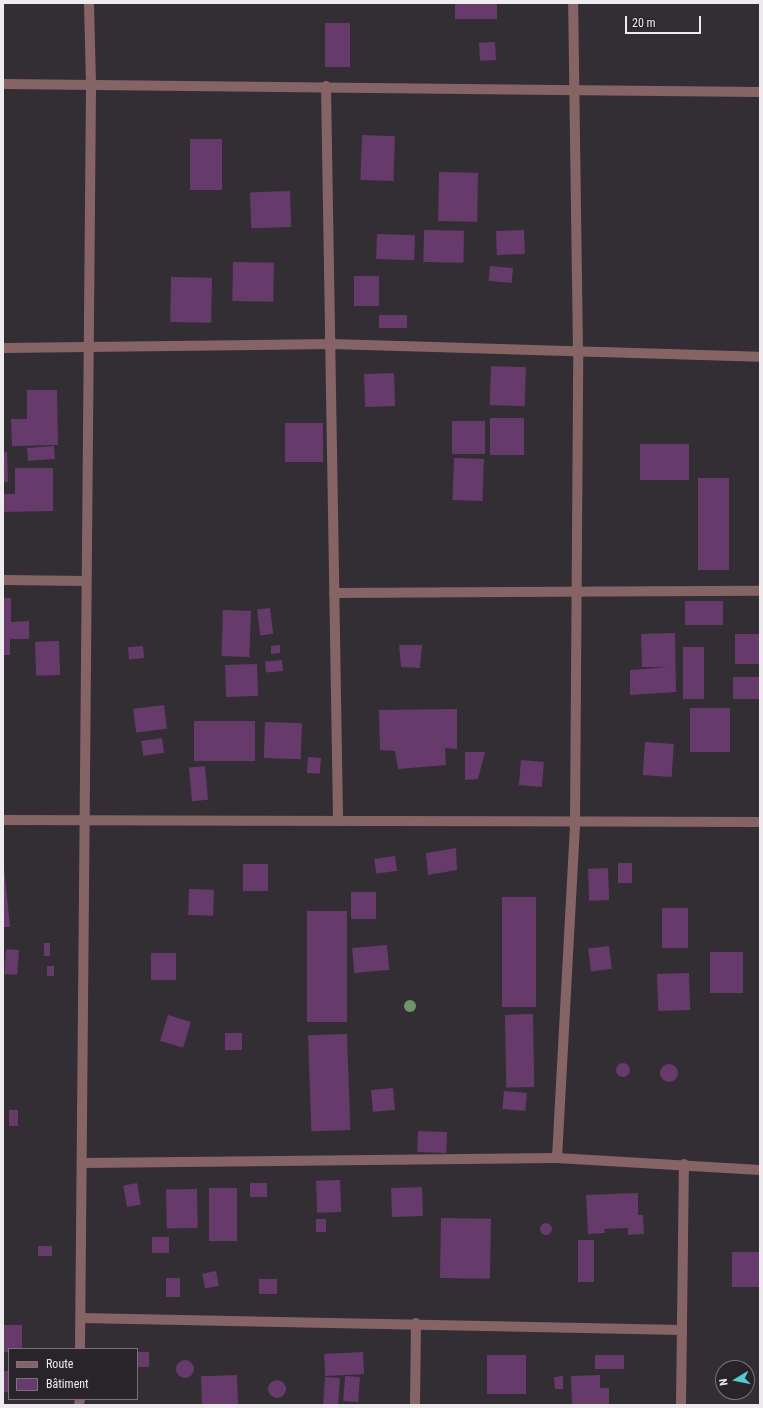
<!DOCTYPE html>
<html>
<head>
<meta charset="utf-8">
<style>
  body { margin:0 }
  #map { position:relative; width:763px; height:1408px; overflow:hidden; background:#322e33; font-family:"Roboto Condensed",sans-serif }
  div>[style] { position:absolute }
  [style*='--x'] { left:calc(var(--x)*1px); top:calc(var(--y)*1px); width:calc(var(--w)*1px); rotate:calc(var(--a)*1deg) }
  .building>* { inset:0; background:#673a6c; transform-origin:0 0 }
  .round { border-radius:50% }
  .street>* { height:10px; margin:-5px; padding:0 5px; transform-origin:5px; border-radius:5px; background:#866466 }
  .trees>* { width:12px; height:12px; margin:-6px; border-radius:50%; background:#70956c }
  span { translate:-50% -50%; white-space:nowrap; text-align:center; line-height:1.15; -webkit-text-stroke:3px #282429; paint-order:stroke }
  .frame { position:absolute; inset:0; border:4px solid #eeebee; pointer-events:none }
  .legend { position:absolute; left:8px; top:1348px; width:130px; height:52px; box-sizing:border-box; background:#282429; border:1px solid #777478; margin:0; padding:5px 7px; list-style:none; font-size:12px; color:#eeebee }
  .legend li { display:flex; align-items:center; gap:8px; height:20px }
  .legend b { width:20px; border:1px solid #777478 }
  .north { position:absolute; left:715px; top:1360px; width:40px; height:40px; box-sizing:border-box; background:#282429; border:1px solid #777478; border-radius:50%; rotate:260deg; font-size:11px; font-weight:700; line-height:16px; text-align:center; color:#eeebee }
  .north::after { content:''; display:block; margin:auto; width:14px; height:18px; background:#51ccd3; clip-path:polygon(50% 0,100% 100%,50% 72%,0 100%) }
  .scale { position:absolute; left:625px; top:16px; width:76px; height:18px; box-sizing:border-box; border:2px solid #eeebee; border-top:0; padding-left:5px; font-size:12px; line-height:14px; white-space:nowrap; color:#eeebee; -webkit-text-stroke:3px #282429; paint-order:stroke }
</style>
</head>
<body>
<div id="map">
  <div class="building">
    <div style="left:455px;top:3px;width:42px;height:16px"></div>
    <div style="left:325px;top:23px;width:25px;height:44px"></div>
    <div style="left:495px;top:42px;width:18px;height:16px;rotate:87deg"></div>
    <div style="left:362px;top:135px;width:33px;height:45px;rotate:2deg"></div>
    <div style="left:190px;top:139px;width:32px;height:51px"></div>
    <div style="left:439px;top:172px;width:39px;height:49px;rotate:1deg"></div>
    <div style="left:290px;top:191px;width:36px;height:40px;rotate:88deg"></div>
    <div style="left:424px;top:230px;width:40px;height:32px;rotate:1deg"></div>
    <div style="left:524px;top:230px;width:24px;height:28px;rotate:88deg"></div>
    <div style="left:377px;top:234px;width:38px;height:25px;rotate:2deg"></div>
    <div style="left:233px;top:262px;width:41px;height:39px;rotate:1deg"></div>
    <div style="left:490px;top:266px;width:23px;height:15px;rotate:5deg"></div>
    <div style="left:354px;top:276px;width:25px;height:30px"></div>
    <div style="left:171px;top:277px;width:41px;height:45px;rotate:1deg"></div>
    <div style="left:379px;top:315px;width:28px;height:13px"></div>
    <div style="left:491px;top:366px;width:35px;height:39px;rotate:2deg"></div>
    <div style="left:394px;top:373px;width:33px;height:30px;rotate:88deg"></div>
    <div style="clip-path:polygon(27px 390px,57px 390px,58px 445px,12px 446px,11px 419px,27px 419px)"></div>
    <div style="left:490px;top:418px;width:34px;height:37px"></div>
    <div style="left:485px;top:421px;width:33px;height:33px;rotate:90deg"></div>
    <div style="left:285px;top:423px;width:38px;height:39px"></div>
    <div style="left:689px;top:444px;width:36px;height:49px;rotate:90deg"></div>
    <div style="left:54px;top:446px;width:13px;height:27px;rotate:86deg"></div>
    <div style="clip-path:polygon(3px 452px,7px 452px,8px 482px,3px 482px)"></div>
    <div style="left:454px;top:458px;width:30px;height:42px;rotate:2deg"></div>
    <div style="clip-path:polygon(15px 468px,53px 468px,53px 511px,3px 512px,3px 494px,15px 494px)"></div>
    <div style="left:698px;top:478px;width:31px;height:92px"></div>
    <div style="clip-path:polygon(3px 598px,11px 598px,11px 622px,29px 621px,29px 639px,10px 639px,10px 655px,3px 655px)"></div>
    <div style="left:723px;top:601px;width:24px;height:38px;rotate:90deg"></div>
    <div style="left:270px;top:608px;width:26px;height:13px;rotate:83deg"></div>
    <div style="left:223px;top:610px;width:28px;height:46px;rotate:2deg"></div>
    <div style="clip-path:polygon(675px 633px,676px 692px,630px 695px,630px 670px,669px 667px,642px 667px,641px 634px)"></div>
    <div style="left:760px;top:634px;width:30px;height:25px;rotate:90deg"></div>
    <div style="left:59px;top:641px;width:34px;height:24px;rotate:88deg"></div>
    <div style="clip-path:polygon(280px 645px,280px 653px,271px 654px,271px 646px)"></div>
    <div style="clip-path:polygon(399px 645px,422px 645px,420px 668px,401px 667px)"></div>
    <div style="left:143px;top:646px;width:12px;height:15px;rotate:85deg"></div>
    <div style="left:683px;top:647px;width:21px;height:52px"></div>
    <div style="left:282px;top:660px;width:11px;height:17px;rotate:85deg"></div>
    <div style="left:257px;top:664px;width:32px;height:32px;rotate:88deg"></div>
    <div style="left:759px;top:677px;width:22px;height:26px;rotate:90deg"></div>
    <div style="left:164px;top:705px;width:24px;height:31px;rotate:83deg"></div>
    <div style="left:690px;top:708px;width:40px;height:44px"></div>
    <div style="clip-path:polygon(457px 709px,457px 749px,445px 748px,446px 765px,398px 769px,395px 751px,380px 750px,379px 710px)"></div>
    <div style="left:194px;top:721px;width:61px;height:40px"></div>
    <div style="left:265px;top:722px;width:37px;height:36px;rotate:2deg"></div>
    <div style="left:162px;top:738px;width:15px;height:21px;rotate:82deg"></div>
    <div style="left:645px;top:742px;width:29px;height:33px;rotate:4deg"></div>
    <div style="clip-path:polygon(465px 752px,485px 752px,478px 779px,465px 780px)"></div>
    <div style="left:308px;top:757px;width:13px;height:16px;rotate:4deg"></div>
    <div style="left:521px;top:760px;width:23px;height:25px;rotate:5deg"></div>
    <div style="left:205px;top:766px;width:34px;height:16px;rotate:85deg"></div>
    <div style="clip-path:polygon(456px 848px,457px 870px,428px 875px,426px 853px)"></div>
    <div style="left:395px;top:856px;width:15px;height:21px;rotate:82deg"></div>
    <div style="clip-path:polygon(3px 857px,10px 927px,3px 927px)"></div>
    <div style="left:618px;top:863px;width:14px;height:20px"></div>
    <div style="left:243px;top:864px;width:25px;height:27px"></div>
    <div style="left:608px;top:868px;width:32px;height:20px;rotate:88deg"></div>
    <div style="left:189px;top:889px;width:25px;height:26px;rotate:2deg"></div>
    <div style="left:376px;top:892px;width:27px;height:25px;rotate:90deg"></div>
    <div style="left:502px;top:897px;width:34px;height:110px"></div>
    <div style="left:662px;top:908px;width:26px;height:40px"></div>
    <div style="left:307px;top:911px;width:40px;height:111px"></div>
    <div style="left:44px;top:943px;width:6px;height:13px"></div>
    <div style="left:387px;top:945px;width:25px;height:35px;rotate:85deg"></div>
    <div style="left:609px;top:946px;width:23px;height:21px;rotate:83deg"></div>
    <div style="left:6px;top:949px;width:13px;height:25px;rotate:4deg"></div>
    <div style="left:710px;top:952px;width:33px;height:41px"></div>
    <div style="left:176px;top:953px;width:27px;height:25px;rotate:90deg"></div>
    <div style="left:47px;top:966px;width:7px;height:10px"></div>
    <div style="left:689px;top:973px;width:37px;height:32px;rotate:88deg"></div>
    <div style="left:533px;top:1014px;width:73px;height:28px;rotate:89deg"></div>
    <div style="left:168px;top:1015px;width:24px;height:27px;rotate:17deg"></div>
    <div style="left:225px;top:1033px;width:17px;height:17px"></div>
    <div style="left:347px;top:1034px;width:96px;height:39px;rotate:88deg"></div>
    <div class="round" style="left:616px;top:1063px;width:14px;height:14px"></div>
    <div class="round" style="left:660px;top:1064px;width:18px;height:18px"></div>
    <div style="left:393px;top:1088px;width:22px;height:22px;rotate:85deg"></div>
    <div style="left:504px;top:1091px;width:23px;height:18px;rotate:5deg"></div>
    <div style="left:9px;top:1110px;width:9px;height:16px"></div>
    <div style="left:418px;top:1131px;width:29px;height:21px;rotate:2deg"></div>
    <div style="left:340px;top:1180px;width:32px;height:24px;rotate:88deg"></div>
    <div style="left:137px;top:1183px;width:22px;height:14px;rotate:80deg"></div>
    <div style="left:250px;top:1183px;width:17px;height:14px"></div>
    <div style="left:422px;top:1187px;width:29px;height:31px;rotate:88deg"></div>
    <div style="left:209px;top:1188px;width:28px;height:53px"></div>
    <div style="left:197px;top:1189px;width:39px;height:31px;rotate:89deg"></div>
    <div style="clip-path:polygon(638px 1193px,638px 1215px,643px 1215px,644px 1234px,628px 1235px,628px 1228px,604px 1229px,605px 1233px,588px 1234px,586px 1195px)"></div>
    <div style="left:441px;top:1218px;width:50px;height:60px;rotate:1deg"></div>
    <div style="left:316px;top:1219px;width:10px;height:13px"></div>
    <div class="round" style="left:540px;top:1223px;width:12px;height:12px"></div>
    <div style="left:152px;top:1237px;width:17px;height:16px"></div>
    <div style="left:578px;top:1240px;width:16px;height:42px"></div>
    <div style="left:52px;top:1246px;width:10px;height:14px;rotate:90deg"></div>
    <div style="left:760px;top:1252px;width:35px;height:28px;rotate:90deg"></div>
    <div style="left:216px;top:1271px;width:15px;height:14px;rotate:79deg"></div>
    <div style="left:180px;top:1278px;width:19px;height:14px;rotate:90deg"></div>
    <div style="left:259px;top:1279px;width:18px;height:15px"></div>
    <div style="left:3px;top:1325px;width:19px;height:27px"></div>
    <div style="left:137px;top:1352px;width:12px;height:15px"></div>
    <div style="left:363px;top:1352px;width:22px;height:39px;rotate:87deg"></div>
    <div style="left:487px;top:1355px;width:39px;height:39px"></div>
    <div style="left:595px;top:1355px;width:29px;height:14px"></div>
    <div class="round" style="left:176px;top:1360px;width:18px;height:18px"></div>
    <div style="left:3px;top:1371px;width:6px;height:21px"></div>
    <div style="left:237px;top:1375px;width:30px;height:36px;rotate:88deg"></div>
    <div style="clip-path:polygon(600px 1375px,600px 1388px,609px 1388px,609px 1405px,572px 1405px,571px 1376px)"></div>
    <div style="left:345px;top:1376px;width:15px;height:25px;rotate:4deg"></div>
    <div style="clip-path:polygon(563px 1376px,563px 1389px,555px 1389px,554px 1377px)"></div>
    <div style="left:325px;top:1377px;width:15px;height:28px;rotate:4deg"></div>
    <div class="round" style="left:268px;top:1380px;width:18px;height:18px"></div>
  </div>
  <div class="street">
    <div style="--x:3;--y:84;--w:757;--a:0.61"></div>
    <div style="--x:326;--y:86;--w:735;--a:89.06"></div>
    <div style="--x:3;--y:348;--w:328;--a:-0.7"></div>
    <div style="--x:331;--y:344;--w:429;--a:1.7"></div>
    <div style="--x:3;--y:580;--w:83;--a:0.7"></div>
    <div style="--x:334;--y:593;--w:426;--a:-0.3"></div>
    <div style="--x:3;--y:820;--w:757;--a:0.15"></div>
    <div style="--x:557;--y:1158;--w:336;--a:-86.9"></div>
    <div style="--x:575;--y:822;--w:470;--a:-89.6"></div>
    <div style="--x:578;--y:352;--w:349;--a:-90.8"></div>
    <div style="--x:83;--y:1163;--w:474;--a:-0.6"></div>
    <div style="--x:557;--y:1158;--w:203;--a:3.4"></div>
    <div style="--x:81;--y:1318;--w:601;--a:1.14"></div>
    <div style="--x:80;--y:1349;--w:1265;--a:-89.5"></div>
    <div style="--x:91;--y:84;--w:81;--a:-91.4"></div>
    <div style="--x:79;--y:1405;--w:6;--a:-81"></div>
    <div style="--x:415;--y:1405;--w:82;--a:-89.3"></div>
    <div style="--x:681;--y:1405;--w:241;--a:-89.3"></div>
  </div>
  <div class="trees">
    <div style="left:410px;top:1006px"></div>
  </div>
  <div class="frame"></div>
  <ul class="legend">
  <li><b style="height:5px;background:#866466"></b>Route</li>
  <li><b style="height:11px;background:#673a6c"></b>Bâtiment</li>
  </ul>
  <div class="north">N</div>
  <div class="scale">20 m</div>
</div>
</body>
</html>
